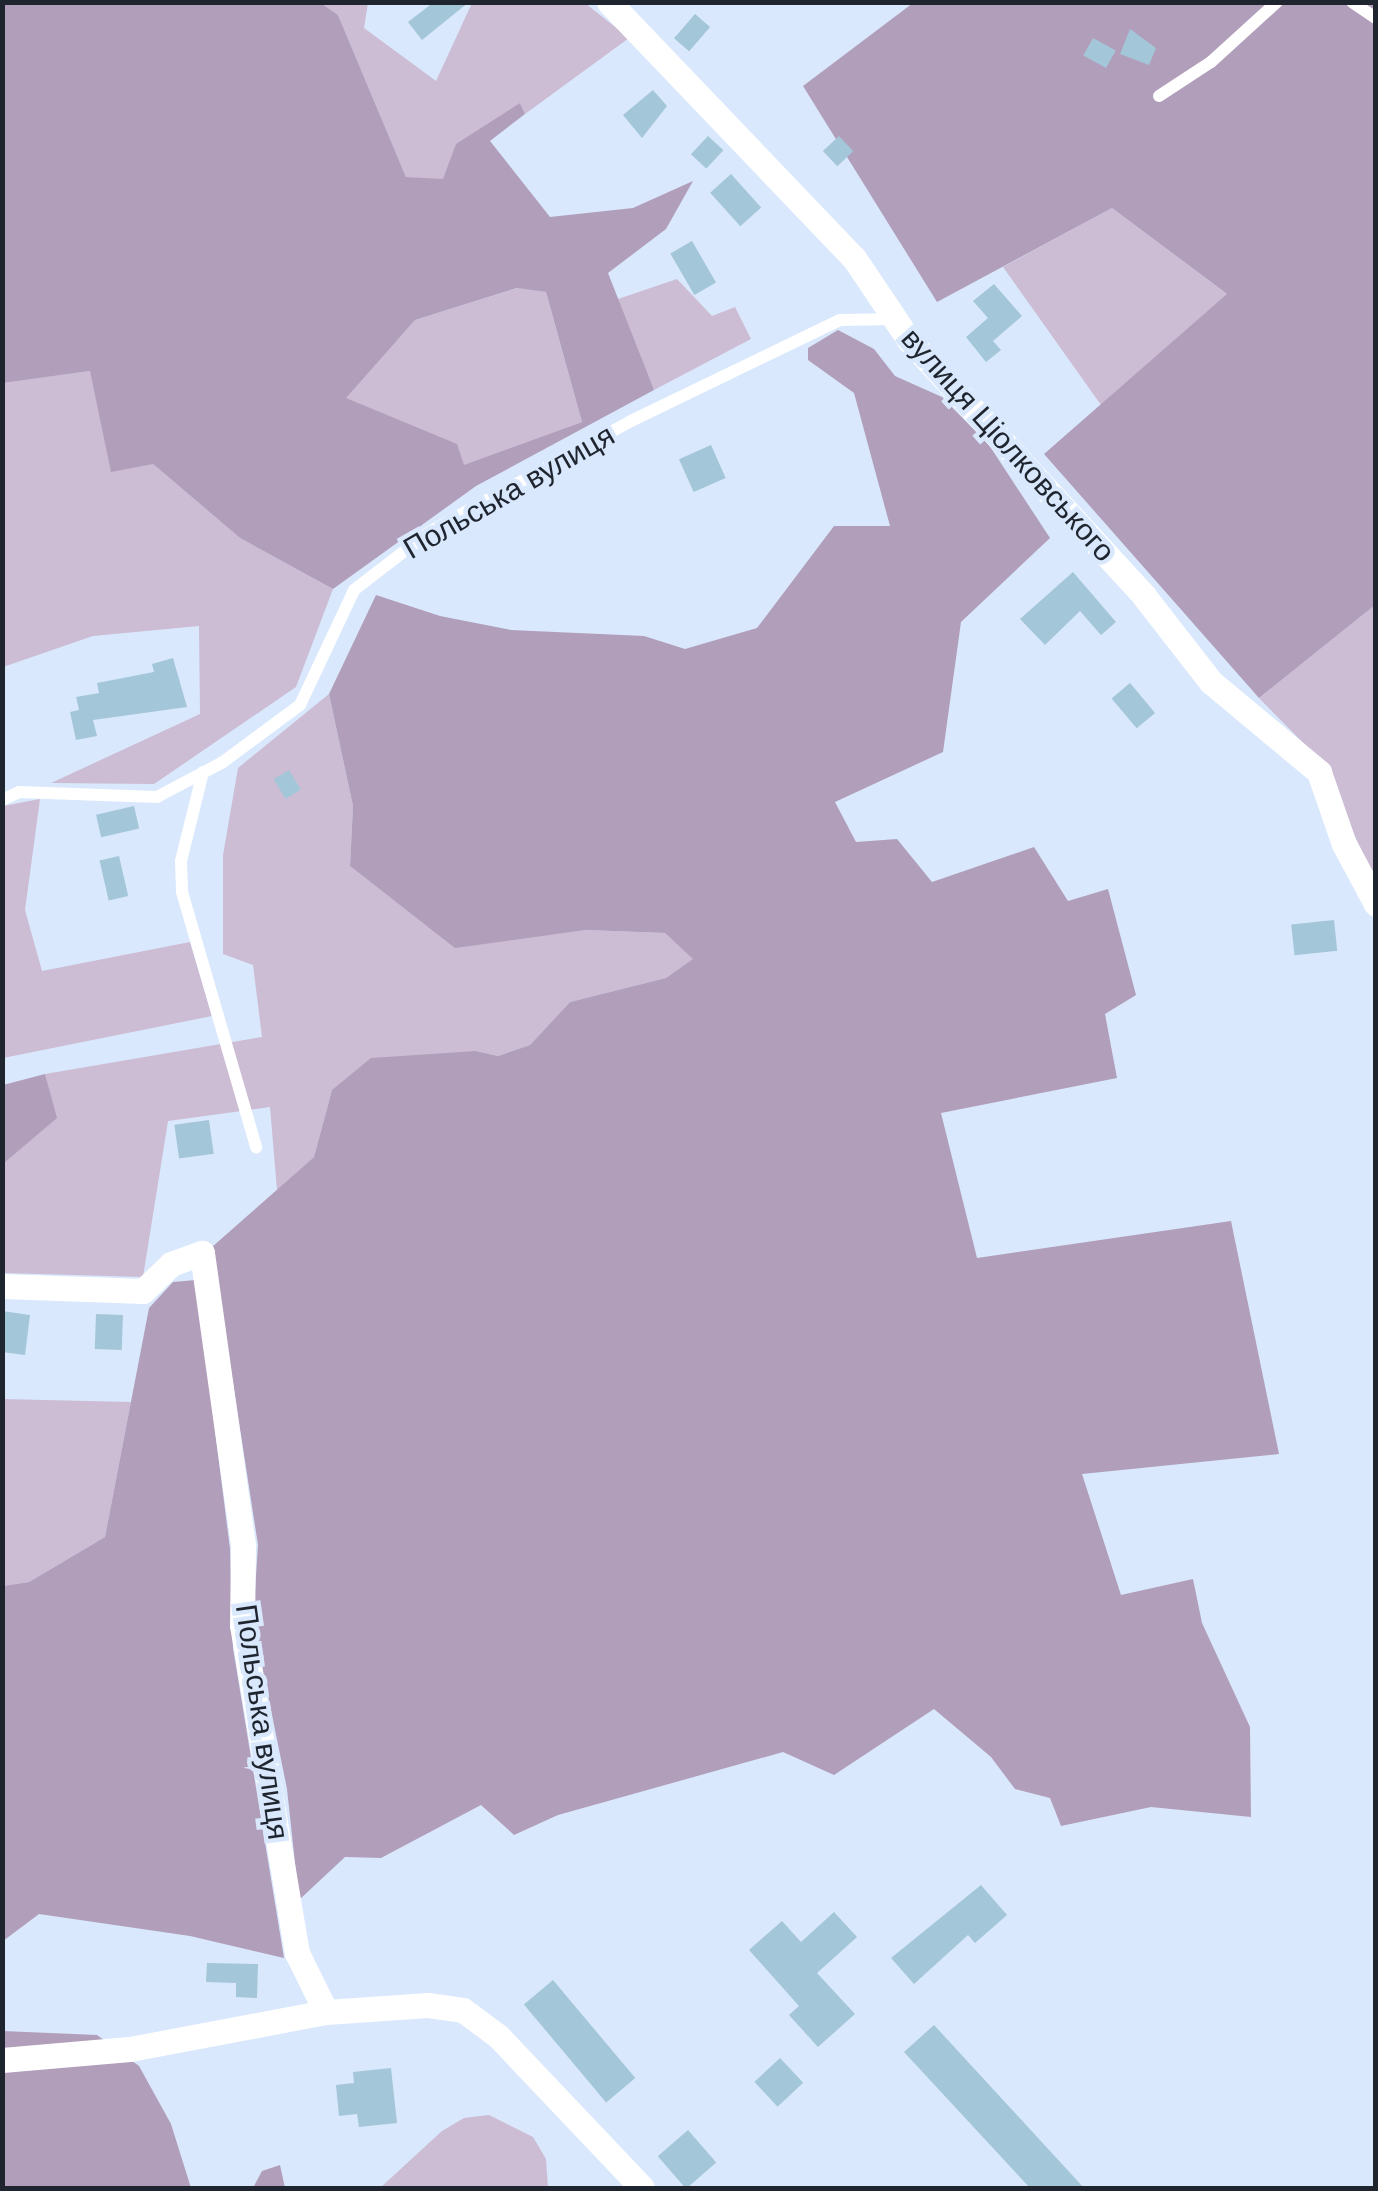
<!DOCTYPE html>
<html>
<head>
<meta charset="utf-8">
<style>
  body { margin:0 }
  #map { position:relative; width:1378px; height:2191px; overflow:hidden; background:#d9e8fc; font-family:Arial,sans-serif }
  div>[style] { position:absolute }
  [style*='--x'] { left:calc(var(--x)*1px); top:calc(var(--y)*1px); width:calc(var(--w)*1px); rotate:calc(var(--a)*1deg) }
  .green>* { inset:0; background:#ccbcd4 }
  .forest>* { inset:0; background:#b19eba }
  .building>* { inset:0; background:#a3c6d8; transform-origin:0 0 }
  .service>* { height:12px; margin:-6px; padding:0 6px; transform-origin:6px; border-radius:6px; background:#fff }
  .minor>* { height:25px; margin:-12.5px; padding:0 12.5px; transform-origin:12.5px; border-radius:12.5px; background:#fff }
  span { translate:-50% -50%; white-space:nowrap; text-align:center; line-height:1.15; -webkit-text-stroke:9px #d9e8fc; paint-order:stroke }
  .street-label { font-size:30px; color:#1f252f }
  .frame { position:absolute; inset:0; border:5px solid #1f252f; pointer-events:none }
</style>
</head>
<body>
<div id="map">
  <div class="green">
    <div style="clip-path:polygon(321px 3px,368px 3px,364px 28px,436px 81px,472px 3px,585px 3px,629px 38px,525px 114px,520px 103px,443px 180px,406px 177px,338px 15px)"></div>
    <div style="clip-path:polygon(1112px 208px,1228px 295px,1101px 405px,1003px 267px)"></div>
    <div style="clip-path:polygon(677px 279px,712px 316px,735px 307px,751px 339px,654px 390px,615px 300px)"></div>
    <div style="clip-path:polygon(518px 288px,546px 292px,582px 422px,464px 466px,345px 398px,415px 320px)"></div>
    <div style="clip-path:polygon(90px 371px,153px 464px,240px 538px,333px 589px,296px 687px,154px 784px,51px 783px,200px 714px,199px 626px,93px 636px,3px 667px,2px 383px)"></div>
    <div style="clip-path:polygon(1375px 605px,1375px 884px,1325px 765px,1259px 698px)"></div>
    <div style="clip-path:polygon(329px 694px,353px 806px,350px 866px,455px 947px,586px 930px,665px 933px,694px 959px,666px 978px,570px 1002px,530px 1045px,498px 1056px,476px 1051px,332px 1090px,314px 1157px,277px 1190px,270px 1107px,168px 1121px,143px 1277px,3px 1273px,3px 1164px,56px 1118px,45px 1074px,262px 1037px,253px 965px,223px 954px,223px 855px,238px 768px)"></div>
    <div style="clip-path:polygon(40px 799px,25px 910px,42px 971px,190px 942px,212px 1016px,3px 1058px,3px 806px)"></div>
    <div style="clip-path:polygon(2px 1399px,131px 1402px,105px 1537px,29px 1582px,3px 1586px)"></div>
    <div style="clip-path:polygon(489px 2115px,533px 2137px,546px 2159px,548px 2188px,380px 2188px,442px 2131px,464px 2118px)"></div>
  </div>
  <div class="forest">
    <div style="clip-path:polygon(evenodd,2px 3px,321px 3px,338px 15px,406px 177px,443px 179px,456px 144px,520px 103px,525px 114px,490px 141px,550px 217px,633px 208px,693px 181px,666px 229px,608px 273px,654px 390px,476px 486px,333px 589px,240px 538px,153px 464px,111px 472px,90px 371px,3px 383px,2px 3px,517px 288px,546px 292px,582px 422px,464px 465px,457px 444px,346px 398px,415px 320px,517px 288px)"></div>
    <div style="clip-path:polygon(913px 3px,1375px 3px,1375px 605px,1259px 698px,1044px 454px,1227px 294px,1112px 208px,937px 302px,803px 86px)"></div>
    <div style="clip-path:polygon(838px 330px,874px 349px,895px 376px,942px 397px,989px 445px,1050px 538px,961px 622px,943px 752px,835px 802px,856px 842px,897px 839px,932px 882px,1034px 847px,1068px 901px,1108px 889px,1136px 995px,1105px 1014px,1117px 1078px,941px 1113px,977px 1258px,1231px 1221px,1279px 1454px,1082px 1474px,1121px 1595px,1193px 1579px,1202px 1623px,1250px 1727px,1251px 1817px,1151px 1807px,1061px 1826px,1050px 1798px,1015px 1789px,991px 1757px,934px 1709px,834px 1775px,783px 1752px,558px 1815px,514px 1835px,481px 1805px,381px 1858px,345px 1857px,299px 1900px,287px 1789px,253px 1621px,258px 1545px,212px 1247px,314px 1157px,332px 1090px,371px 1058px,476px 1051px,498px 1056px,530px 1045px,570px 1002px,666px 978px,693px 959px,665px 933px,586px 930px,455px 948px,350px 866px,353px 806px,329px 694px,376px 595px,440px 616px,511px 630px,644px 636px,685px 649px,757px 628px,834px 526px,890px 526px,854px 393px,808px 360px,808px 348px)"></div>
    <div style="clip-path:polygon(45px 1074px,57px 1118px,3px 1164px,3px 1085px)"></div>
    <div style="clip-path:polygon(196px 1280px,230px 1549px,233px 1648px,284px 1958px,190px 1936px,39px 1914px,3px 1941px,3px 1586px,29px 1582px,105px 1537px,149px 1308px,173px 1282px)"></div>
    <div style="clip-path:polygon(3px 2031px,97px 2035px,139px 2066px,171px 2124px,191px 2188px,3px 2188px)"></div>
    <div style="clip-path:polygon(280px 2165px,285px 2188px,253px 2188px,262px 2171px)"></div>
  </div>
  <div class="building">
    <div style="clip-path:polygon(434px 2px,469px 2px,422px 40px,408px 22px)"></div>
    <div style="left:695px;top:14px;width:20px;height:32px;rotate:41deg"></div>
    <div style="clip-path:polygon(1130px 29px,1156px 48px,1149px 65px,1120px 54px)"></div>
    <div style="left:1093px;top:38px;width:26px;height:20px;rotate:29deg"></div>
    <div style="clip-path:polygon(653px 90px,667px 106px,642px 138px,623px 115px)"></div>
    <div style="left:708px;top:136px;width:21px;height:25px;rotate:43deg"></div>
    <div style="left:839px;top:136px;width:21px;height:22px;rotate:47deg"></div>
    <div style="left:731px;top:174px;width:45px;height:28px;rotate:48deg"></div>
    <div style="left:692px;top:241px;width:48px;height:25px;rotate:60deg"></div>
    <div style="clip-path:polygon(994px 284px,1022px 316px,993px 341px,1001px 350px,986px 362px,966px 337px,988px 318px,973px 301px)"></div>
    <div style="left:711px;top:445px;width:36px;height:35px;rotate:66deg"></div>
    <div style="clip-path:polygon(1073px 572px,1116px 622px,1101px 635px,1080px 611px,1045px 645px,1020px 619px)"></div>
    <div style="clip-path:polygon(173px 658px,187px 707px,93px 720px,97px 736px,76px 740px,70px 712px,79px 710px,76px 697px,99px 693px,97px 683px,154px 672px,152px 664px)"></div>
    <div style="left:1130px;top:683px;width:39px;height:24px;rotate:50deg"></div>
    <div style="left:289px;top:770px;width:23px;height:18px;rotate:59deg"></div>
    <div style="left:134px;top:806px;width:23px;height:39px;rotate:77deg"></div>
    <div style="left:119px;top:856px;width:41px;height:20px;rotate:77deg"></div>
    <div style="left:1334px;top:920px;width:31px;height:43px;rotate:84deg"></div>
    <div style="left:209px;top:1120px;width:34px;height:35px;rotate:82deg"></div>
    <div style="clip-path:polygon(2px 1311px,30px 1315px,25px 1355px,2px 1352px)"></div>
    <div style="left:96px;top:1314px;width:27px;height:35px;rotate:2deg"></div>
    <div style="clip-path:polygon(981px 1885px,1007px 1915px,975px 1943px,968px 1935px,914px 1984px,891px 1958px)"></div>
    <div style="clip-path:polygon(834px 1912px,857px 1937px,817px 1973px,855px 2014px,818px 2047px,789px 2015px,799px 2006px,749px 1950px,782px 1921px,801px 1942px)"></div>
    <div style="clip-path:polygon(207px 1963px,258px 1964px,257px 1998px,236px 1997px,236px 1983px,206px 1982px)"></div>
    <div style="left:553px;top:1980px;width:128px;height:38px;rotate:50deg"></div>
    <div style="clip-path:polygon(934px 2025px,1084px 2188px,1030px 2188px,904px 2052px)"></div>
    <div style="left:780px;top:2058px;width:34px;height:35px;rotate:47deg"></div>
    <div style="clip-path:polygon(391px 2068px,397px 2123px,359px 2127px,357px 2114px,339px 2116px,336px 2085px,354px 2083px,353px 2072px)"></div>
    <div style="left:688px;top:2130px;width:43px;height:40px;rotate:49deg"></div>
  </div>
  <div class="service">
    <div style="--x:1352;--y:2;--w:29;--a:34"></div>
    <div style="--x:1159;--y:96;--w:62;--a:-33.2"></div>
    <div style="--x:1211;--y:62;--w:89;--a:-42.3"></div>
    <div style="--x:203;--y:772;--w:92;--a:103.9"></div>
    <div style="--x:181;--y:861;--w:31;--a:88"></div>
    <div style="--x:182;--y:892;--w:266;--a:73.8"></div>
    <div style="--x:2;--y:800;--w:19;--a:-25"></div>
    <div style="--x:19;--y:792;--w:138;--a:2.1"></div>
    <div style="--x:157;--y:797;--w:75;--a:-27.9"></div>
    <div style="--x:223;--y:762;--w:96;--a:-36.5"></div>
    <div style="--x:300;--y:705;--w:127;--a:-64.8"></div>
    <div style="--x:354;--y:590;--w:95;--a:-37.7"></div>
    <div style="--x:429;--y:532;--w:230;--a:-28.8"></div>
    <div style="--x:631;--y:421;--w:232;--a:-25.8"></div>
    <div style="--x:840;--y:320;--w:53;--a:-1.1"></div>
  </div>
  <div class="minor">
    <div style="--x:609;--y:2;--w:354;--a:46.3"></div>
    <div style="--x:854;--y:258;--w:99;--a:56.1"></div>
    <div style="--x:909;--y:340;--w:348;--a:47.4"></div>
    <div style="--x:1144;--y:596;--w:109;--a:52.1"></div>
    <div style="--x:1211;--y:682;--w:141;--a:39.8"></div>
    <div style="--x:1319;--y:772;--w:76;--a:70.9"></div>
    <div style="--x:1344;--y:844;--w:68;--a:61.9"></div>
    <div style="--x:2;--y:1286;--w:141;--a:2"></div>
    <div style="--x:143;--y:1291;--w:39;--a:-44"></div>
    <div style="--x:171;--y:1264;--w:33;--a:-20"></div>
    <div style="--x:202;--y:1253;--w:296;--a:82"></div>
    <div style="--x:243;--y:1546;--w:79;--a:90.7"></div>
    <div style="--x:242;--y:1625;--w:333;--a:80.5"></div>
    <div style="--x:297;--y:1953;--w:66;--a:63.8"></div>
    <div style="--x:2;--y:2060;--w:128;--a:-4.9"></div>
    <div style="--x:130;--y:2049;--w:199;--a:-10.7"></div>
    <div style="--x:326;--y:2012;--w:102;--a:-3.9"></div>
    <div style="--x:428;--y:2005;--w:35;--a:8"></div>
    <div style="--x:463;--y:2010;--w:44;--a:36.6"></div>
    <div style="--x:498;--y:2036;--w:209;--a:46.5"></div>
  </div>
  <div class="street-label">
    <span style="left:1008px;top:445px;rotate:48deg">вулиця Ціолковського</span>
    <span style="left:509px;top:492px;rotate:-30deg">Польська вулиця</span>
    <span style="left:262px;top:1722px;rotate:82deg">Польська вулиця</span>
  </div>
  <div class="frame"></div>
</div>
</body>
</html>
